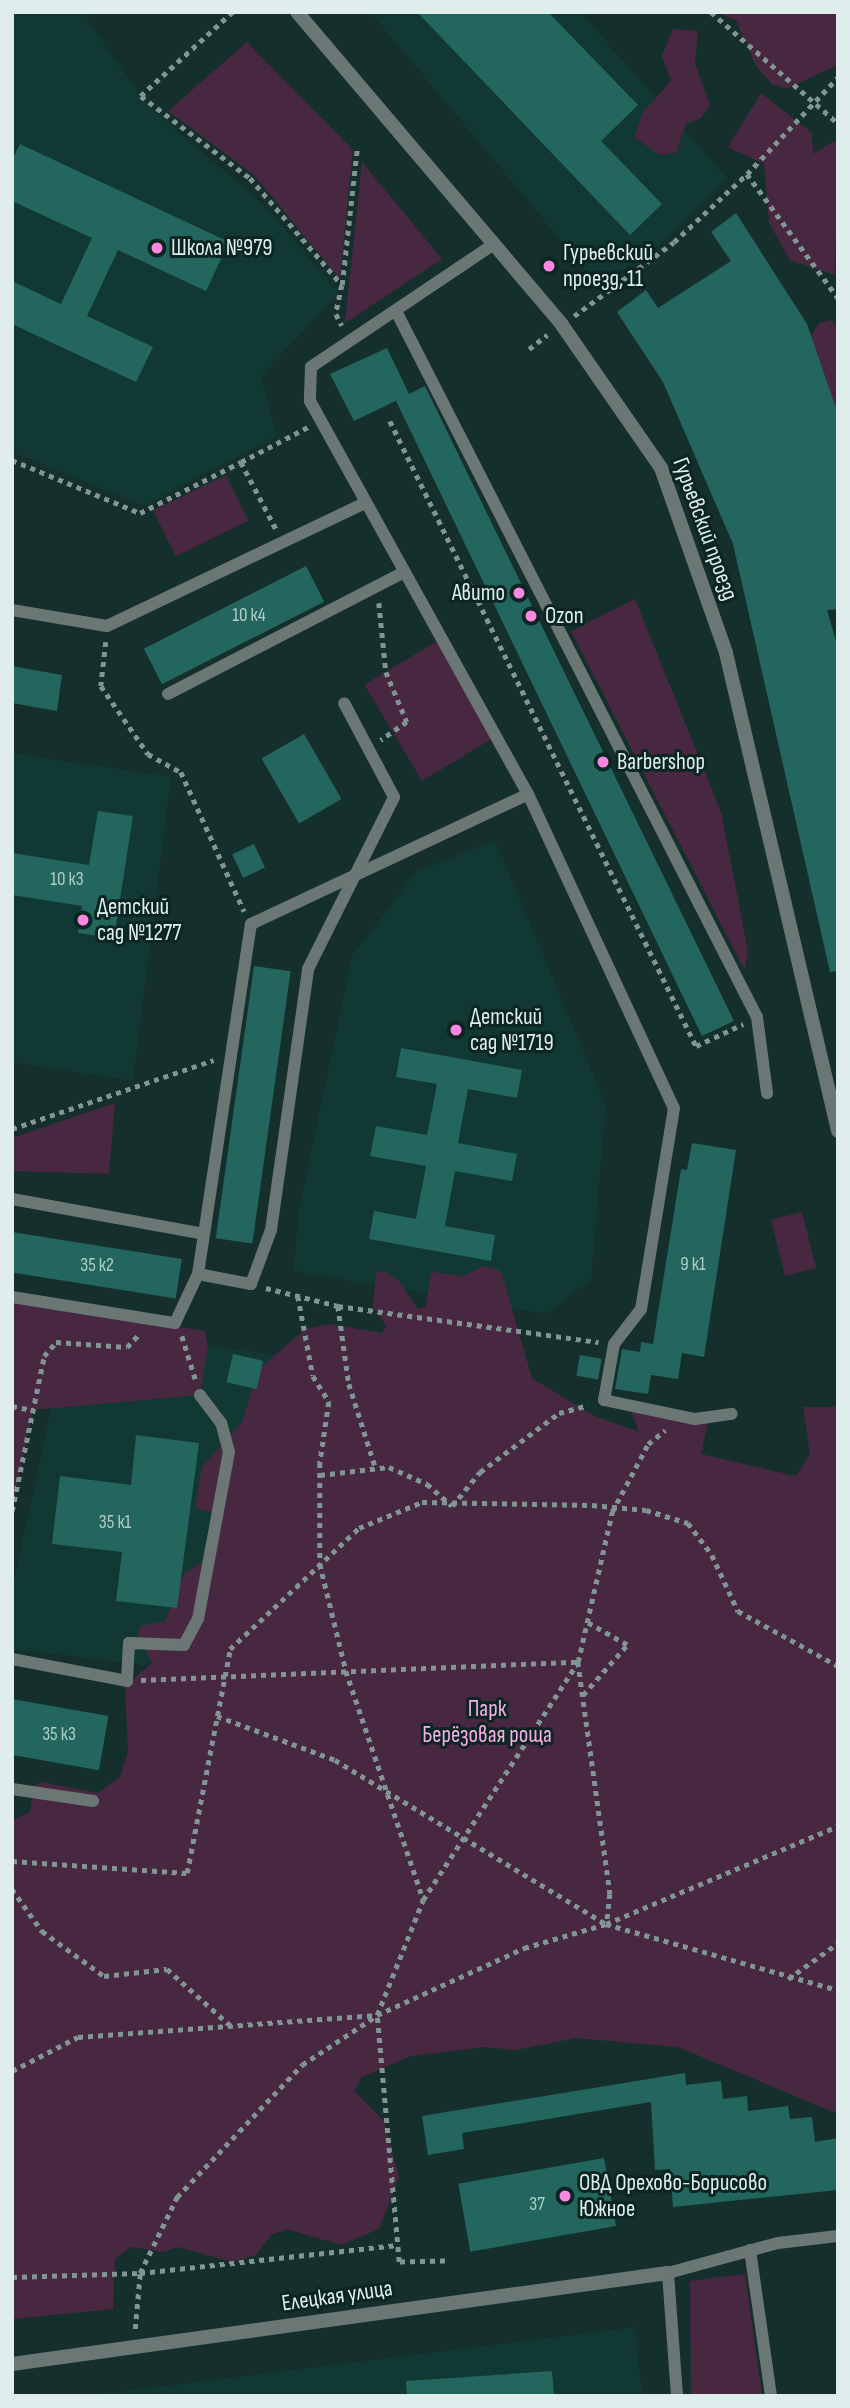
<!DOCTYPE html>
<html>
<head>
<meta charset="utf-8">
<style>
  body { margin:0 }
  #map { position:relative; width:850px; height:2408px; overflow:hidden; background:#152f2c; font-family:"Sofia Sans Condensed",sans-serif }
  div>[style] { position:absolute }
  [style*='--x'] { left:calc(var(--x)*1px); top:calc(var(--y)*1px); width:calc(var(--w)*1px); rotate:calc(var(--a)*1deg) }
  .built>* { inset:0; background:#123834 }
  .green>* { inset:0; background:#472840; transform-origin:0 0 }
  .building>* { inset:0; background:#23665e; transform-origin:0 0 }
  .path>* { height:4.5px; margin-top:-2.25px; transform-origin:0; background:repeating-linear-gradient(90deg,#819593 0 5px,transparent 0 10px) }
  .lane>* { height:12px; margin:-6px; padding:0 6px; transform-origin:6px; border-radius:6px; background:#6a7775 }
  .street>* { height:14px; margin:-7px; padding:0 7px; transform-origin:7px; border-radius:7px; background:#6a7775 }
  .dots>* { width:19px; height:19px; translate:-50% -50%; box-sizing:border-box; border:4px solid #0a2522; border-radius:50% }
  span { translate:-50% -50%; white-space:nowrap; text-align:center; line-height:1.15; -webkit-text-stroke:6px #0a2522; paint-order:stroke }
  .number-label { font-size:19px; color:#b0ccc8 }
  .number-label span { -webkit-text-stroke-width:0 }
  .poi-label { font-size:23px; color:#dfeeec }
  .left { translate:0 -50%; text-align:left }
  .right { translate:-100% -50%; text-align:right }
  .street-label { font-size:23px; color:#dfeeec }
  .park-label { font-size:23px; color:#faaee7 }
  .frame { position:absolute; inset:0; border:14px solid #dfeeec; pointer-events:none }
</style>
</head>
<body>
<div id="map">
  <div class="built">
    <div style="clip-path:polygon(12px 12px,82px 12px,147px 105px,263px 204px,339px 293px,261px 376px,277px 436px,143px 506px,12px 452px)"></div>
    <div style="clip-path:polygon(370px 12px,580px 12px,727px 178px,669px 237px,600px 287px)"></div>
    <div style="clip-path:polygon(12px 753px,171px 777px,133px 1081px,12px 1062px)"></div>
    <div style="clip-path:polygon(495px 840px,606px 1105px,591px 1280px,546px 1314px,294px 1271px,298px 1214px,352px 956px,416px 872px)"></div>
    <div style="clip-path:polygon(208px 1346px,276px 1355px,183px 1670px,12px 1649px,12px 1590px,52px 1404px,200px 1395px)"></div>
    <div style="clip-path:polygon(635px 2327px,642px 2396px,85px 2396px)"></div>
  </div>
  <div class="green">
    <div style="clip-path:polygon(715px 12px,838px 12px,838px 65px,788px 88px,772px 84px,756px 66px,736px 20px)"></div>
    <div style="clip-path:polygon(673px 29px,698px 31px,695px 64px,710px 105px,701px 118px,686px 124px,676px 153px,660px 155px,634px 137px,643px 112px,671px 81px,662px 56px)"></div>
    <div style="clip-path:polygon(247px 42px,353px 150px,340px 279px,254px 175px,168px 111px)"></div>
    <div style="clip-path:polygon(761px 93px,812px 133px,813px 154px,838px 139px,835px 275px,790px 260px,769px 223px,764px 164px,728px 147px)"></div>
    <div style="clip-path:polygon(362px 162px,442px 259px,345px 323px)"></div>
    <div style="clip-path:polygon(831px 320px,838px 327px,838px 414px,810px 337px,819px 323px)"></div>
    <div style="left:226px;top:475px;width:51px;height:81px;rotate:64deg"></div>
    <div style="clip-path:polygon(635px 599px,721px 812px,748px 951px,745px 971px,571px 631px)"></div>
    <div style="left:439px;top:640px;width:112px;height:87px;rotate:59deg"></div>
    <div style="clip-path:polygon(115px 1103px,109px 1174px,12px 1171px,12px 1138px)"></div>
    <div style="left:802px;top:1212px;width:58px;height:32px;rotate:76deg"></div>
    <div style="clip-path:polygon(483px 1266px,501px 1271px,532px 1378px,592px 1415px,639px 1432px,631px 1410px,708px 1423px,701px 1454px,796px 1476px,810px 1454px,803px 1407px,838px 1407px,838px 2114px,678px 2047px,576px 2038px,516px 2050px,484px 2047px,411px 2056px,362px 2077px,354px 2091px,384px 2121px,399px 2177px,379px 2229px,341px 2245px,287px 2229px,271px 2235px,256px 2255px,233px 2262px,178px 2247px,163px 2252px,131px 2247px,115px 2259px,113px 2309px,12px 2319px,12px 1821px,30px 1812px,34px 1787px,41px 1782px,98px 1793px,120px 1777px,128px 1752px,125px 1686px,152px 1663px,138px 1635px,140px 1626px,165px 1621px,184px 1573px,206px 1560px,214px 1513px,195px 1508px,202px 1467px,243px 1421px,256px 1372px,305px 1329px,330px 1324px,381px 1333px,387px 1327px,373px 1307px,376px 1273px,384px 1271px,398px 1280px,418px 1309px,426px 1306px,431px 1272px,464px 1276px)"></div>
    <div style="clip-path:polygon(12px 1301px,205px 1331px,208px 1346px,200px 1395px,33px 1410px,12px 1511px)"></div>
    <div style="clip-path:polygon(745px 2274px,762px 2396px,691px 2396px,690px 2281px)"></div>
  </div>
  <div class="building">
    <div style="clip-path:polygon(417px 12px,548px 12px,638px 105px,601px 141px,662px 204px,630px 235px)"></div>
    <div style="clip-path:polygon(20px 144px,229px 242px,206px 291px,118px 250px,87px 316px,153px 347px,136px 382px,12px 324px,12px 281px,61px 304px,92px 238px,12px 201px,12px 160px)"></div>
    <div style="clip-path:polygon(736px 213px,807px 324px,838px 414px,838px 609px,827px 610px,838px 648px,838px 971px,830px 972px,733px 544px,663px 382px,617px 312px,646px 290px,658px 308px,731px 261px,711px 232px)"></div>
    <div style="clip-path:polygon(387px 348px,409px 394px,425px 386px,734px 1021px,702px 1036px,396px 401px,404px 397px,354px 421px,330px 374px)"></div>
    <div style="left:306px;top:566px;width:40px;height:182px;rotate:63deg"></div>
    <div style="clip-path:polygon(12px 666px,62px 675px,57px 711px,12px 703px)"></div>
    <div style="left:304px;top:734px;width:75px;height:49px;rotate:60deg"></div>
    <div style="clip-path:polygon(98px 811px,133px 816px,114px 938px,78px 933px,82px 906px,12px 895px,12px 853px,89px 865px)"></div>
    <div style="left:254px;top:844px;width:26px;height:24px;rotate:65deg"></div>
    <div style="left:254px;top:966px;width:37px;height:275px;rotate:8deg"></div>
    <div style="clip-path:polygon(401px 1048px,522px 1070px,517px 1098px,468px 1089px,458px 1143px,517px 1154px,512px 1181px,455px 1171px,445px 1226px,495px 1235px,491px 1261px,369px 1239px,374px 1211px,416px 1219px,426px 1166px,370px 1156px,376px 1126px,427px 1135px,437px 1084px,396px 1077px)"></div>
    <div style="clip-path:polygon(692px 1143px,736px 1150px,704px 1357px,682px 1353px,678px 1379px,651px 1375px,648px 1394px,615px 1389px,622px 1349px,640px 1352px,641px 1342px,653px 1344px,681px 1169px,687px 1170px)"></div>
    <div style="left:12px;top:1232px;width:172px;height:40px;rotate:9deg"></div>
    <div style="left:233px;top:1354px;width:31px;height:29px;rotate:13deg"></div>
    <div style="left:580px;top:1355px;width:22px;height:21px;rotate:10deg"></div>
    <div style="clip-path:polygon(136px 1435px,199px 1443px,177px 1608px,116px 1601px,122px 1552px,52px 1544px,60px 1476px,131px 1485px)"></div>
    <div style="left:12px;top:1699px;width:98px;height:55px;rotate:10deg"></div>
    <div style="clip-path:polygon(685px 2073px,686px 2085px,721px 2081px,723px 2099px,747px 2096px,748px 2111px,788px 2106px,790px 2119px,812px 2117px,815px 2142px,838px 2138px,838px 2190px,673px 2207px,670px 2169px,655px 2170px,651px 2102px,462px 2133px,464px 2149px,428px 2155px,422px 2116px)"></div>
    <div style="left:604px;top:2158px;width:69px;height:148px;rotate:80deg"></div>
    <div style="clip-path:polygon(552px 2371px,554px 2396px,407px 2396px,406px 2381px)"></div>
  </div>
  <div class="path">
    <div style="--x:233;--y:12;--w:125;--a:137.6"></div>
    <div style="--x:141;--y:96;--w:136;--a:37"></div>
    <div style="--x:250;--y:178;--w:141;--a:49.3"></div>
    <div style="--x:342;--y:285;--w:30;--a:102"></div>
    <div style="--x:336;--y:314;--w:13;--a:63"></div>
    <div style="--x:711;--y:12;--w:169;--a:41.2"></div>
    <div style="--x:747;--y:174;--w:133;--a:-46.8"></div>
    <div style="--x:342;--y:285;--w:136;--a:-83.7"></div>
    <div style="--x:574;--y:316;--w:124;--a:-36.5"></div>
    <div style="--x:674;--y:242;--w:100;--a:-43"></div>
    <div style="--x:747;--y:174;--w:154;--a:53.7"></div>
    <div style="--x:529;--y:349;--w:23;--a:-38"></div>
    <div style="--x:390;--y:421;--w:696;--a:63.91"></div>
    <div style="--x:696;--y:1046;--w:52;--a:-25.1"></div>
    <div style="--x:12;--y:460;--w:139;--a:22.5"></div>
    <div style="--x:140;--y:513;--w:113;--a:-26.8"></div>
    <div style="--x:241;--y:462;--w:76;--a:62.4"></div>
    <div style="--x:241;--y:462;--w:76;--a:-27.6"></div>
    <div style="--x:379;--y:603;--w:69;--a:84.2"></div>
    <div style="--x:386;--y:672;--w:54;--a:67.2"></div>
    <div style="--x:407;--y:722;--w:32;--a:145"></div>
    <div style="--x:106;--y:642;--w:44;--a:96.5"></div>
    <div style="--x:101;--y:686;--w:83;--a:55.3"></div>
    <div style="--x:148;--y:754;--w:38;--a:29"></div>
    <div style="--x:181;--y:772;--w:153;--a:65.6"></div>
    <div style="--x:12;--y:1129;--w:213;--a:-18.9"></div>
    <div style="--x:266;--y:1288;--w:74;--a:14"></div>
    <div style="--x:338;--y:1306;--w:263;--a:7.9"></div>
    <div style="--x:298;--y:1296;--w:81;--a:79.4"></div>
    <div style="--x:313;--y:1376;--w:31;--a:58"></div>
    <div style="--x:329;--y:1402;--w:62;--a:98.4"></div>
    <div style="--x:320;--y:1463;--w:101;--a:90"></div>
    <div style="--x:320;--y:1564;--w:110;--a:76.3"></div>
    <div style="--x:346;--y:1671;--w:241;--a:71.3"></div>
    <div style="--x:338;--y:1306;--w:79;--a:82"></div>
    <div style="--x:349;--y:1384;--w:89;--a:72.4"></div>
    <div style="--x:182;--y:1336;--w:47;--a:72.7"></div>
    <div style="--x:12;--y:1406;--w:21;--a:11"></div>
    <div style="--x:320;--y:1475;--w:69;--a:-6.6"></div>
    <div style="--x:389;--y:1467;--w:42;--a:24.1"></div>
    <div style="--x:427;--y:1484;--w:33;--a:41"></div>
    <div style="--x:452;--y:1506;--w:44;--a:-50.5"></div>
    <div style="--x:480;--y:1472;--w:99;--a:-36.8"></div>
    <div style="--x:559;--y:1413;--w:30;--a:-15"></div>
    <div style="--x:12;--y:1511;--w:158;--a:-78.3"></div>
    <div style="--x:44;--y:1356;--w:18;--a:-49"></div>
    <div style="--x:56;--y:1342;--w:71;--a:4"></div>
    <div style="--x:127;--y:1347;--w:16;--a:-47"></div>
    <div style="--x:141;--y:1680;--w:437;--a:-2.4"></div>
    <div style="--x:578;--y:1662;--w:234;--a:82.1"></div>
    <div style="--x:610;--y:1894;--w:30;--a:96"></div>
    <div style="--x:583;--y:1695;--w:67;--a:-48.7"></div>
    <div style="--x:627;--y:1645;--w:45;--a:-150.6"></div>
    <div style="--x:217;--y:1716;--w:126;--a:20.4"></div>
    <div style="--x:335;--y:1760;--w:317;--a:31.2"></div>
    <div style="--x:606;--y:1924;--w:241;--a:15.9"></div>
    <div style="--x:12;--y:1861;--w:175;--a:3.9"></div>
    <div style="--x:187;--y:1873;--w:228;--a:-79.1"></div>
    <div style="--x:230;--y:1649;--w:177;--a:-43.2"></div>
    <div style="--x:359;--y:1528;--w:68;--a:-22.4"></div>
    <div style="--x:422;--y:1502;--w:170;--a:1"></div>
    <div style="--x:592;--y:1505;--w:54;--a:5.3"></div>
    <div style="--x:646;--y:1510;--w:44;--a:17.2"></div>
    <div style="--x:688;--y:1523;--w:40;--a:53"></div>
    <div style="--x:712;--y:1555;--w:62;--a:65.1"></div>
    <div style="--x:738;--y:1611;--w:114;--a:28.8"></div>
    <div style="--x:12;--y:1889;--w:52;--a:54.5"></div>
    <div style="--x:42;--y:1931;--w:77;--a:36"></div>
    <div style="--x:104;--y:1976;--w:63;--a:-6.3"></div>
    <div style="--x:167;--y:1969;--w:86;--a:41.7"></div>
    <div style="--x:788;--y:1979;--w:62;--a:-35.8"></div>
    <div style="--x:12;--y:2071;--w:74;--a:-27.3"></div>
    <div style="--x:78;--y:2037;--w:300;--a:-4.2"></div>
    <div style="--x:377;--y:2015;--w:162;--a:-24.5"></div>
    <div style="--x:524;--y:1948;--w:85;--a:-16.3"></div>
    <div style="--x:606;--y:1924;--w:252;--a:-22.9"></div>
    <div style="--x:445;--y:2261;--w:46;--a:178.8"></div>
    <div style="--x:399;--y:2262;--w:248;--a:-95.1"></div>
    <div style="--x:377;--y:2015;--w:124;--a:-68.2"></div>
    <div style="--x:423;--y:1900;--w:284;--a:-56.9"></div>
    <div style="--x:578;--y:1662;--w:154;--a:-77.2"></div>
    <div style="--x:612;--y:1512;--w:77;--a:-62.1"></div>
    <div style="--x:648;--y:1444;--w:22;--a:-39"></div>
    <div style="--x:12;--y:2277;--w:128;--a:-1.8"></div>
    <div style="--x:140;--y:2273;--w:259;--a:-6.2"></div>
    <div style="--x:135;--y:2329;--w:56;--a:-84.9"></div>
    <div style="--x:140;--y:2273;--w:85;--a:-64"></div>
    <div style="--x:177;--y:2197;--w:182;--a:-46.6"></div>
    <div style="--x:302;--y:2065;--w:89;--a:-33.5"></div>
  </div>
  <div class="lane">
    <div style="--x:491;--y:246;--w:217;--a:146.1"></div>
    <div style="--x:311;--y:367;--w:34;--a:92"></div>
    <div style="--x:310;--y:401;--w:449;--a:61"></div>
    <div style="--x:528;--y:794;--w:346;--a:65.1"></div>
    <div style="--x:674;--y:1108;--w:204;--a:99.3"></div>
    <div style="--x:641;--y:1309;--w:44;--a:127.6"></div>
    <div style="--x:614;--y:1344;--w:57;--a:100.1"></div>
    <div style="--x:604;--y:1400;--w:93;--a:11.8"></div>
    <div style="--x:695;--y:1419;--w:37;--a:-8"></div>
    <div style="--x:397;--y:313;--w:791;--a:62.92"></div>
    <div style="--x:757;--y:1017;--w:77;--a:82.5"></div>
    <div style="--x:12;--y:610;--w:96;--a:9.6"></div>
    <div style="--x:107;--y:626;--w:284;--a:-25.5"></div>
    <div style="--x:168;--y:694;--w:263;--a:-27.3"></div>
    <div style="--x:12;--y:1199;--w:195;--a:10.3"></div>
    <div style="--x:198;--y:1274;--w:354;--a:-81.4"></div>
    <div style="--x:251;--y:924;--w:306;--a:-25.1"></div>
    <div style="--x:12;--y:1297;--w:165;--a:9.1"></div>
    <div style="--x:175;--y:1323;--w:54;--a:-64.9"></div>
    <div style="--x:198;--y:1274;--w:54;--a:10.7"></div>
    <div style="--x:251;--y:1284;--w:58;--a:-69.7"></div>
    <div style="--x:271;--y:1230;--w:264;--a:-81.9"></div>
    <div style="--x:308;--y:969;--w:192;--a:-63.4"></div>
    <div style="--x:394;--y:797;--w:106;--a:-118"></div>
    <div style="--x:12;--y:1659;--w:117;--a:10.8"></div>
    <div style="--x:127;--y:1681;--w:38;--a:-87"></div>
    <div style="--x:129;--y:1643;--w:55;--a:2.1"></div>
    <div style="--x:184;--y:1645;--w:30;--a:-62"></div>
    <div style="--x:198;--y:1619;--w:170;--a:-79.5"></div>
    <div style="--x:229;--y:1452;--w:30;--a:-105"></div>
    <div style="--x:221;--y:1423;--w:35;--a:-127"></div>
    <div style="--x:12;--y:1789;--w:82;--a:8.4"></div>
    <div style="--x:750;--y:2250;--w:148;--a:81.8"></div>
    <div style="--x:677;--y:2396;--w:123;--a:-94.2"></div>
    <div style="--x:668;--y:2273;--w:114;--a:-15.3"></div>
    <div style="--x:778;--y:2243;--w:60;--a:-6.7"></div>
  </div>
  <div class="street">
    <div style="--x:297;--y:12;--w:410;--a:49.7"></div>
    <div style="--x:562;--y:325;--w:174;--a:55.3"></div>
    <div style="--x:661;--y:468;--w:196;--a:70.6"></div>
    <div style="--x:726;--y:653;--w:491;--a:76.8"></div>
    <div style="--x:12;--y:2364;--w:662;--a:-7.9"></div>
  </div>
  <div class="dots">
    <div style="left:157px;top:248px;background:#fd86e3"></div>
    <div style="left:549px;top:266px;background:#fd86e3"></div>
    <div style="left:519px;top:593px;background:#fd86e3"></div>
    <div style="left:531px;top:616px;background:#fd86e3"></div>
    <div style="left:603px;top:762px;background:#fd86e3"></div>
    <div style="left:83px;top:920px;background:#fd86e3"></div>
    <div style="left:456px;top:1030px;background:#fd86e3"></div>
    <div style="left:565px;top:2196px;background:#fd86e3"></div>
  </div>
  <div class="number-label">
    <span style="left:249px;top:616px">10 к4</span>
    <span style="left:67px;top:880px">10 к3</span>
    <span style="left:693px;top:1265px">9 к1</span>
    <span style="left:97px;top:1266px">35 к2</span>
    <span style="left:115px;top:1523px">35 к1</span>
    <span style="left:59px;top:1735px">35 к3</span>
    <span style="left:537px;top:2205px">37</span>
  </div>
  <div class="poi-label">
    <span class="left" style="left:171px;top:248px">Школа №979</span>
    <span class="left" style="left:563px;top:266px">Гурьевский<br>проезд, 11</span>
    <span class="right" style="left:505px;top:593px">Авито</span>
    <span class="left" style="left:545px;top:616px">Ozon</span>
    <span class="left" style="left:617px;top:762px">Barbershop</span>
    <span class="left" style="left:97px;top:920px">Детский<br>сад №1277</span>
    <span class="left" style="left:470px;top:1030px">Детский<br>сад №1719</span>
    <span class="left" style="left:579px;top:2196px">ОВД Орехово-Борисово<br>Южное</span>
  </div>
  <div class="street-label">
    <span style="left:705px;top:529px;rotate:70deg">Гурьевский проезд</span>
    <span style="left:337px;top:2296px;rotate:-8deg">Елецкая улица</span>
  </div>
  <div class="park-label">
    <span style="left:487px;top:1722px">Парк<br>Берёзовая роща</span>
  </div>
  <div class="frame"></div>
</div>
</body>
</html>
